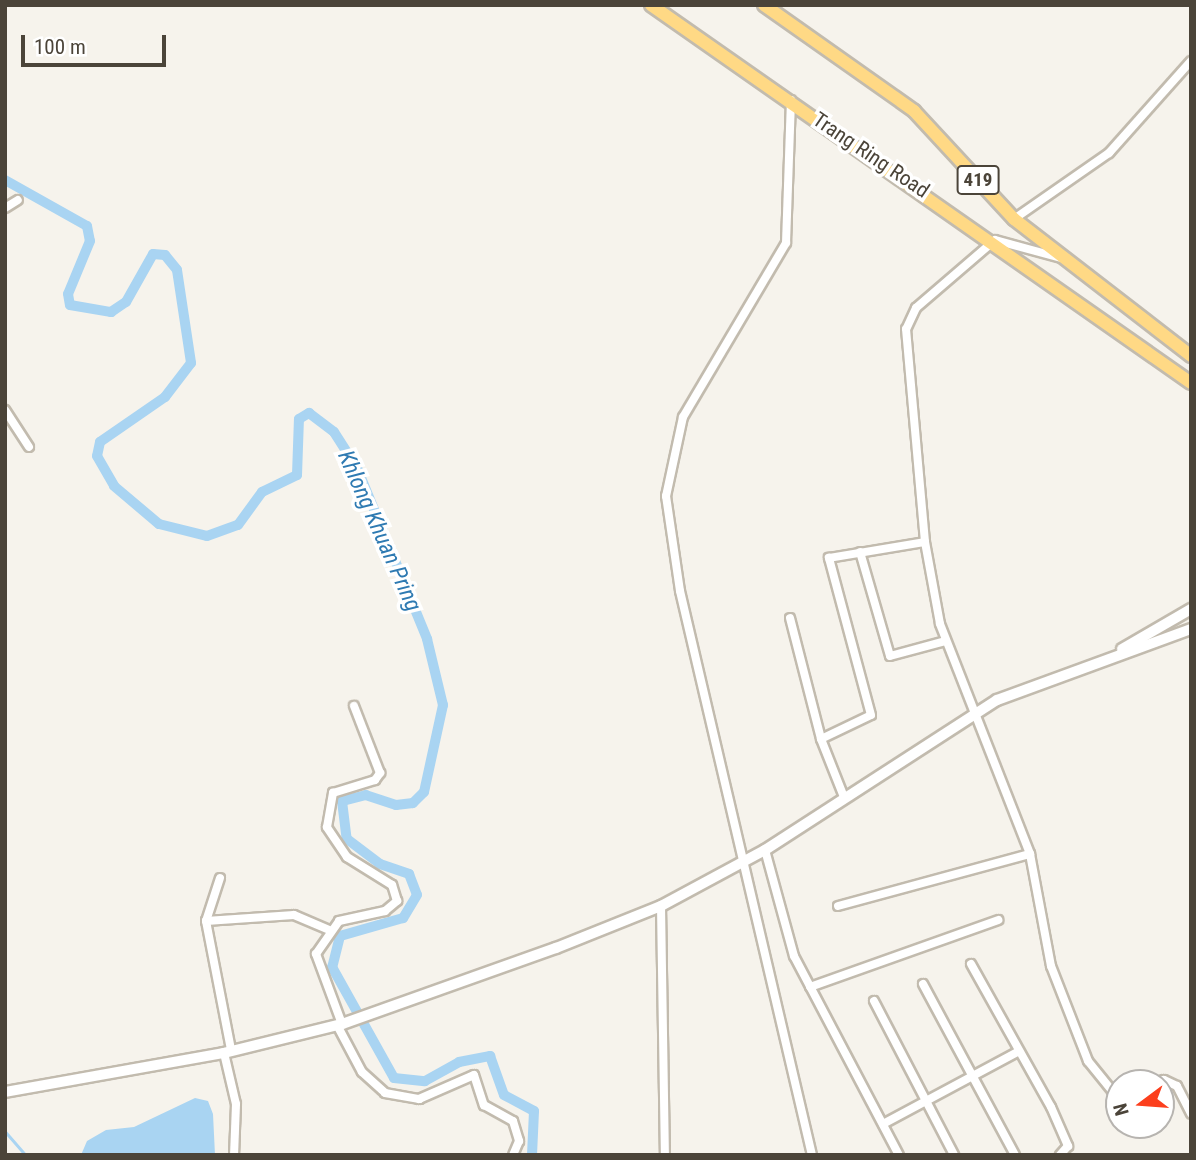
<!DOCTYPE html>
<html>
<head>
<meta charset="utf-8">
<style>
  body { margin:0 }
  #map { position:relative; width:1196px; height:1160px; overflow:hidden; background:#f6f3ec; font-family:"Roboto Condensed",sans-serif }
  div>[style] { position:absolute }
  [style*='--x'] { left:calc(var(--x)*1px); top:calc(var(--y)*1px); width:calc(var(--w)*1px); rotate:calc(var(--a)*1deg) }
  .water>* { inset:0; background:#a9d4f2 }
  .stream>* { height:2.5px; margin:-1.25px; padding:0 1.25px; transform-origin:1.25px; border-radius:1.25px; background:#a9d4f2 }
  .canal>* { height:10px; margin:-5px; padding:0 5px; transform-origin:5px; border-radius:5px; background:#a9d4f2 }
  .roads { filter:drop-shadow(2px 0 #c2bbae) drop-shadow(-2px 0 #c2bbae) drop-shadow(0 2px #c2bbae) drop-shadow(0 -2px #c2bbae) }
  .minor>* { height:8px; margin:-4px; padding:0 4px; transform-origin:4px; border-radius:4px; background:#fff }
  .tertiary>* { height:10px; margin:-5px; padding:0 5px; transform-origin:5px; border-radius:5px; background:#fff }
  .trunk>* { height:12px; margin:-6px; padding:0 6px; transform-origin:6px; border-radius:6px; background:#ffd985 }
  span { translate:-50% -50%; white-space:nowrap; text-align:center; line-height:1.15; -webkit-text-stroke:7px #fff; paint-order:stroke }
  .shield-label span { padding:2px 5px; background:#fff; border:2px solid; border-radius:5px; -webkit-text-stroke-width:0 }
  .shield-label { font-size:19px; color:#4b4439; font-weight:700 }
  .street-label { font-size:21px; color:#4b4439 }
  .water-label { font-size:23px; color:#2e7ab2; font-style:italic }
  .frame { position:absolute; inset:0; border:7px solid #4b4439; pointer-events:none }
  .north { position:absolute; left:1105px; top:1069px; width:70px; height:70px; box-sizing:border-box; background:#fff; border:2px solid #b7b4b0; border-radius:50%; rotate:254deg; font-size:19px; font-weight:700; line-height:28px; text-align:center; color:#4b4439 }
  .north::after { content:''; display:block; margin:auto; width:24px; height:32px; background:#fc3f1d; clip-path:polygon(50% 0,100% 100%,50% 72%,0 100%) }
  .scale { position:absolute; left:21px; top:35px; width:145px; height:32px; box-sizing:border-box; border:4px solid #4b4439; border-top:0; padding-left:9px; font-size:21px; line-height:24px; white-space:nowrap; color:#4b4439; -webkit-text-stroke:5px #fff; paint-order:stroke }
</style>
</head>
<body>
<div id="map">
  <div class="water">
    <div style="clip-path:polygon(195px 1098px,208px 1101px,213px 1114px,215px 1155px,81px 1155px,87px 1141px,106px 1130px,134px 1127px)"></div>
  </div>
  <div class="stream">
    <div style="--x:5;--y:1131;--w:32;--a:49"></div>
  </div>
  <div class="canal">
    <div style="--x:5;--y:180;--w:94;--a:29.3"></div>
    <div style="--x:87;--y:226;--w:15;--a:79"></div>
    <div style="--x:90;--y:241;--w:57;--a:112.5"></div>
    <div style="--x:68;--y:294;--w:11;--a:80"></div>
    <div style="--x:70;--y:305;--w:42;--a:9.7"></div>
    <div style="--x:111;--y:312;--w:18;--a:-34"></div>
    <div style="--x:126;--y:302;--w:55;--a:-60.6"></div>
    <div style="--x:153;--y:254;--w:12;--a:5"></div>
    <div style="--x:165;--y:255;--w:19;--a:51"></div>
    <div style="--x:177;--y:270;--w:94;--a:81.4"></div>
    <div style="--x:191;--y:363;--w:43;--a:127.4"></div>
    <div style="--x:165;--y:397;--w:79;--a:145.3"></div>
    <div style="--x:100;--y:442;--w:14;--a:102"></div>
    <div style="--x:97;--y:456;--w:34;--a:60"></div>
    <div style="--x:114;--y:486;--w:59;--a:40.2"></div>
    <div style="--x:159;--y:524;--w:49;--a:14"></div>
    <div style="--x:207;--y:536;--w:33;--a:-20"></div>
    <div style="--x:238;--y:525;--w:41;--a:-54"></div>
    <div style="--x:262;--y:492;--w:39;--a:-26"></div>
    <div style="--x:297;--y:475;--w:56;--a:-88"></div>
    <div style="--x:299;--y:419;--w:12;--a:-31"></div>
    <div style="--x:309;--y:413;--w:31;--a:37"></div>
    <div style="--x:334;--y:432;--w:43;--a:57.4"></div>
    <div style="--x:357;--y:468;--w:185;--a:67.7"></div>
    <div style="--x:427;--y:639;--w:68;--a:76.4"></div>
    <div style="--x:443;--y:705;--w:89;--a:102.3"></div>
    <div style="--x:424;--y:792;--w:16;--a:135"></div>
    <div style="--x:413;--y:803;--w:17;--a:173"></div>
    <div style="--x:396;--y:805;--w:32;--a:-162"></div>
    <div style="--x:366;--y:795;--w:25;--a:166"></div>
    <div style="--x:342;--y:801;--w:38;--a:83"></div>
    <div style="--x:347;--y:839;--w:41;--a:37.1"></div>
    <div style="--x:380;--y:864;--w:31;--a:19"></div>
    <div style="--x:409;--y:874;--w:22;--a:69"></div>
    <div style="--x:417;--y:895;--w:27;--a:121"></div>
    <div style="--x:403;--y:918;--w:66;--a:164.1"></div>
    <div style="--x:340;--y:936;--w:32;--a:104"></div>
    <div style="--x:332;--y:967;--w:127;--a:60.8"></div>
    <div style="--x:394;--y:1078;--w:31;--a:6"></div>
    <div style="--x:425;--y:1081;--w:39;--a:-29"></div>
    <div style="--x:459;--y:1062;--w:32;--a:-11"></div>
    <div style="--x:490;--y:1056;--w:41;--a:70.3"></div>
    <div style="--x:504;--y:1095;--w:34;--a:28"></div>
    <div style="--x:534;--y:1111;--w:44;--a:92.6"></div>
  </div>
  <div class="roads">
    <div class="minor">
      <div style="--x:791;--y:100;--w:143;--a:92"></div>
      <div style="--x:786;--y:243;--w:202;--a:120.6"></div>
      <div style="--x:683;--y:417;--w:81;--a:102.1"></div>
      <div style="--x:666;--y:496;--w:96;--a:81.6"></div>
      <div style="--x:680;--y:591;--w:579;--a:76.83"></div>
      <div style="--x:5;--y:208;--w:15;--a:-32"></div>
      <div style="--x:1014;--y:219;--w:116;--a:-34.8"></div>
      <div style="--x:1109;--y:153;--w:123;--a:-48.3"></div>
      <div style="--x:1061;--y:258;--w:68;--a:-164.7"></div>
      <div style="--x:995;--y:240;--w:104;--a:139.3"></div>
      <div style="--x:916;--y:308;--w:23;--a:115"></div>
      <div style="--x:906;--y:329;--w:214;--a:84.9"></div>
      <div style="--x:925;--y:542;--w:83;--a:79.6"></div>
      <div style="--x:940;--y:624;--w:247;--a:68.6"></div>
      <div style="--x:1030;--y:854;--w:114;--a:79.4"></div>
      <div style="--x:1051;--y:966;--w:102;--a:68.7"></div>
      <div style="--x:1088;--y:1061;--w:38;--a:51"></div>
      <div style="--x:1112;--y:1091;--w:7;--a:-8"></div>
      <div style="--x:5;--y:410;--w:44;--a:57"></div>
      <div style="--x:860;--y:552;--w:108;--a:73.9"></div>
      <div style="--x:890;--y:656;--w:58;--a:-15"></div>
      <div style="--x:790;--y:618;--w:125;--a:75.6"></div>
      <div style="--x:821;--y:739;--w:62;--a:68.4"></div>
      <div style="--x:821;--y:739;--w:55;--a:-25.6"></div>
      <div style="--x:871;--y:715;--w:163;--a:-105"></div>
      <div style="--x:829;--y:558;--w:97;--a:-9.5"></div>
      <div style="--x:765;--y:850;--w:110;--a:74.7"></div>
      <div style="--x:794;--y:956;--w:225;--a:62.2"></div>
      <div style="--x:220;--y:878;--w:45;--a:108"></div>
      <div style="--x:206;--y:921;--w:131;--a:79"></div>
      <div style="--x:661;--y:906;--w:249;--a:89.1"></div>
      <div style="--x:838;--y:906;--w:199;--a:-15.2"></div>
      <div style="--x:206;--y:921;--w:88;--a:-3.9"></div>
      <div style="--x:294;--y:915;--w:38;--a:23"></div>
      <div style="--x:971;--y:964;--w:164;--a:60.8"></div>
      <div style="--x:1051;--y:1107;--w:43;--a:66.4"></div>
      <div style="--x:1068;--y:1146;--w:12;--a:132"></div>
      <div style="--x:923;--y:984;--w:194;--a:61.7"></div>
      <div style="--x:810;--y:987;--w:200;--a:-19.6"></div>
      <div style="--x:874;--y:1001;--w:174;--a:62.5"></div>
      <div style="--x:342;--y:1024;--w:75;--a:-110.4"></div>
      <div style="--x:316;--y:954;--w:40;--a:-55.1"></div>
      <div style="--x:339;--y:921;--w:47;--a:-12.3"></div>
      <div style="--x:385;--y:911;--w:16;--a:-40"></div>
      <div style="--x:397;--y:901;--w:17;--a:-107"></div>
      <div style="--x:392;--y:885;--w:53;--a:-148.1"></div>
      <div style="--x:347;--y:857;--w:36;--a:-124"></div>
      <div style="--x:327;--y:827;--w:35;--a:-80"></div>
      <div style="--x:333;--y:793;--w:44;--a:-17.2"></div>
      <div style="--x:375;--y:780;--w:9;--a:-54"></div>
      <div style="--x:380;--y:773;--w:72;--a:-111.2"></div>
      <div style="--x:337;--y:1025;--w:53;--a:62"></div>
      <div style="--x:362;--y:1072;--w:31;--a:42"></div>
      <div style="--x:385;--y:1093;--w:35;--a:10"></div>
      <div style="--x:419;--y:1099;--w:60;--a:-23.6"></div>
      <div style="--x:474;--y:1075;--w:32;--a:72"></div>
      <div style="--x:484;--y:1105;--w:33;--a:29"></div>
      <div style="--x:513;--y:1121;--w:21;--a:73"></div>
      <div style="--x:519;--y:1141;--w:15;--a:113"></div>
      <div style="--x:224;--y:1053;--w:52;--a:76.8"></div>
      <div style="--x:236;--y:1104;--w:51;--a:92.2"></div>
      <div style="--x:1149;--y:1083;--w:15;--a:-11"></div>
      <div style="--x:1164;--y:1080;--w:14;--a:25"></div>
      <div style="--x:1177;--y:1086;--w:31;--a:63"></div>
      <div style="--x:883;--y:1124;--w:152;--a:-28.2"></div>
    </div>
    <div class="tertiary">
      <div style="--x:1122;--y:649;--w:80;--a:-30.1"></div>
      <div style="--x:5;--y:1092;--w:222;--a:-10.1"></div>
      <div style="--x:224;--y:1053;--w:122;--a:-13.8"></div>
      <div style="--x:342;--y:1024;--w:227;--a:-19.6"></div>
      <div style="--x:556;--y:948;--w:113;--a:-21.8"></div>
      <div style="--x:661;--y:906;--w:118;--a:-28.3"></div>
      <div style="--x:765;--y:850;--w:276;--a:-32.9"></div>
      <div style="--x:997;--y:700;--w:207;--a:-20.1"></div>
    </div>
    <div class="trunk">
      <div style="--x:651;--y:5;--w:659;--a:34.99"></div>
      <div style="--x:764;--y:5;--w:184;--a:35.2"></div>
      <div style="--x:914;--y:111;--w:147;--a:47.2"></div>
      <div style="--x:1014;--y:219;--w:224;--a:37.7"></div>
    </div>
  </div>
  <div class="shield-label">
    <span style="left:978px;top:180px">419</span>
  </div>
  <div class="street-label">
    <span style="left:871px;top:155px;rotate:34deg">Trang Ring Road</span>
  </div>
  <div class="water-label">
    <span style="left:379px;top:531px;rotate:66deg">Khlong Khuan Pring</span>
  </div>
  <div class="frame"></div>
  <div class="north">N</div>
  <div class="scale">100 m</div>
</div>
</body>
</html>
